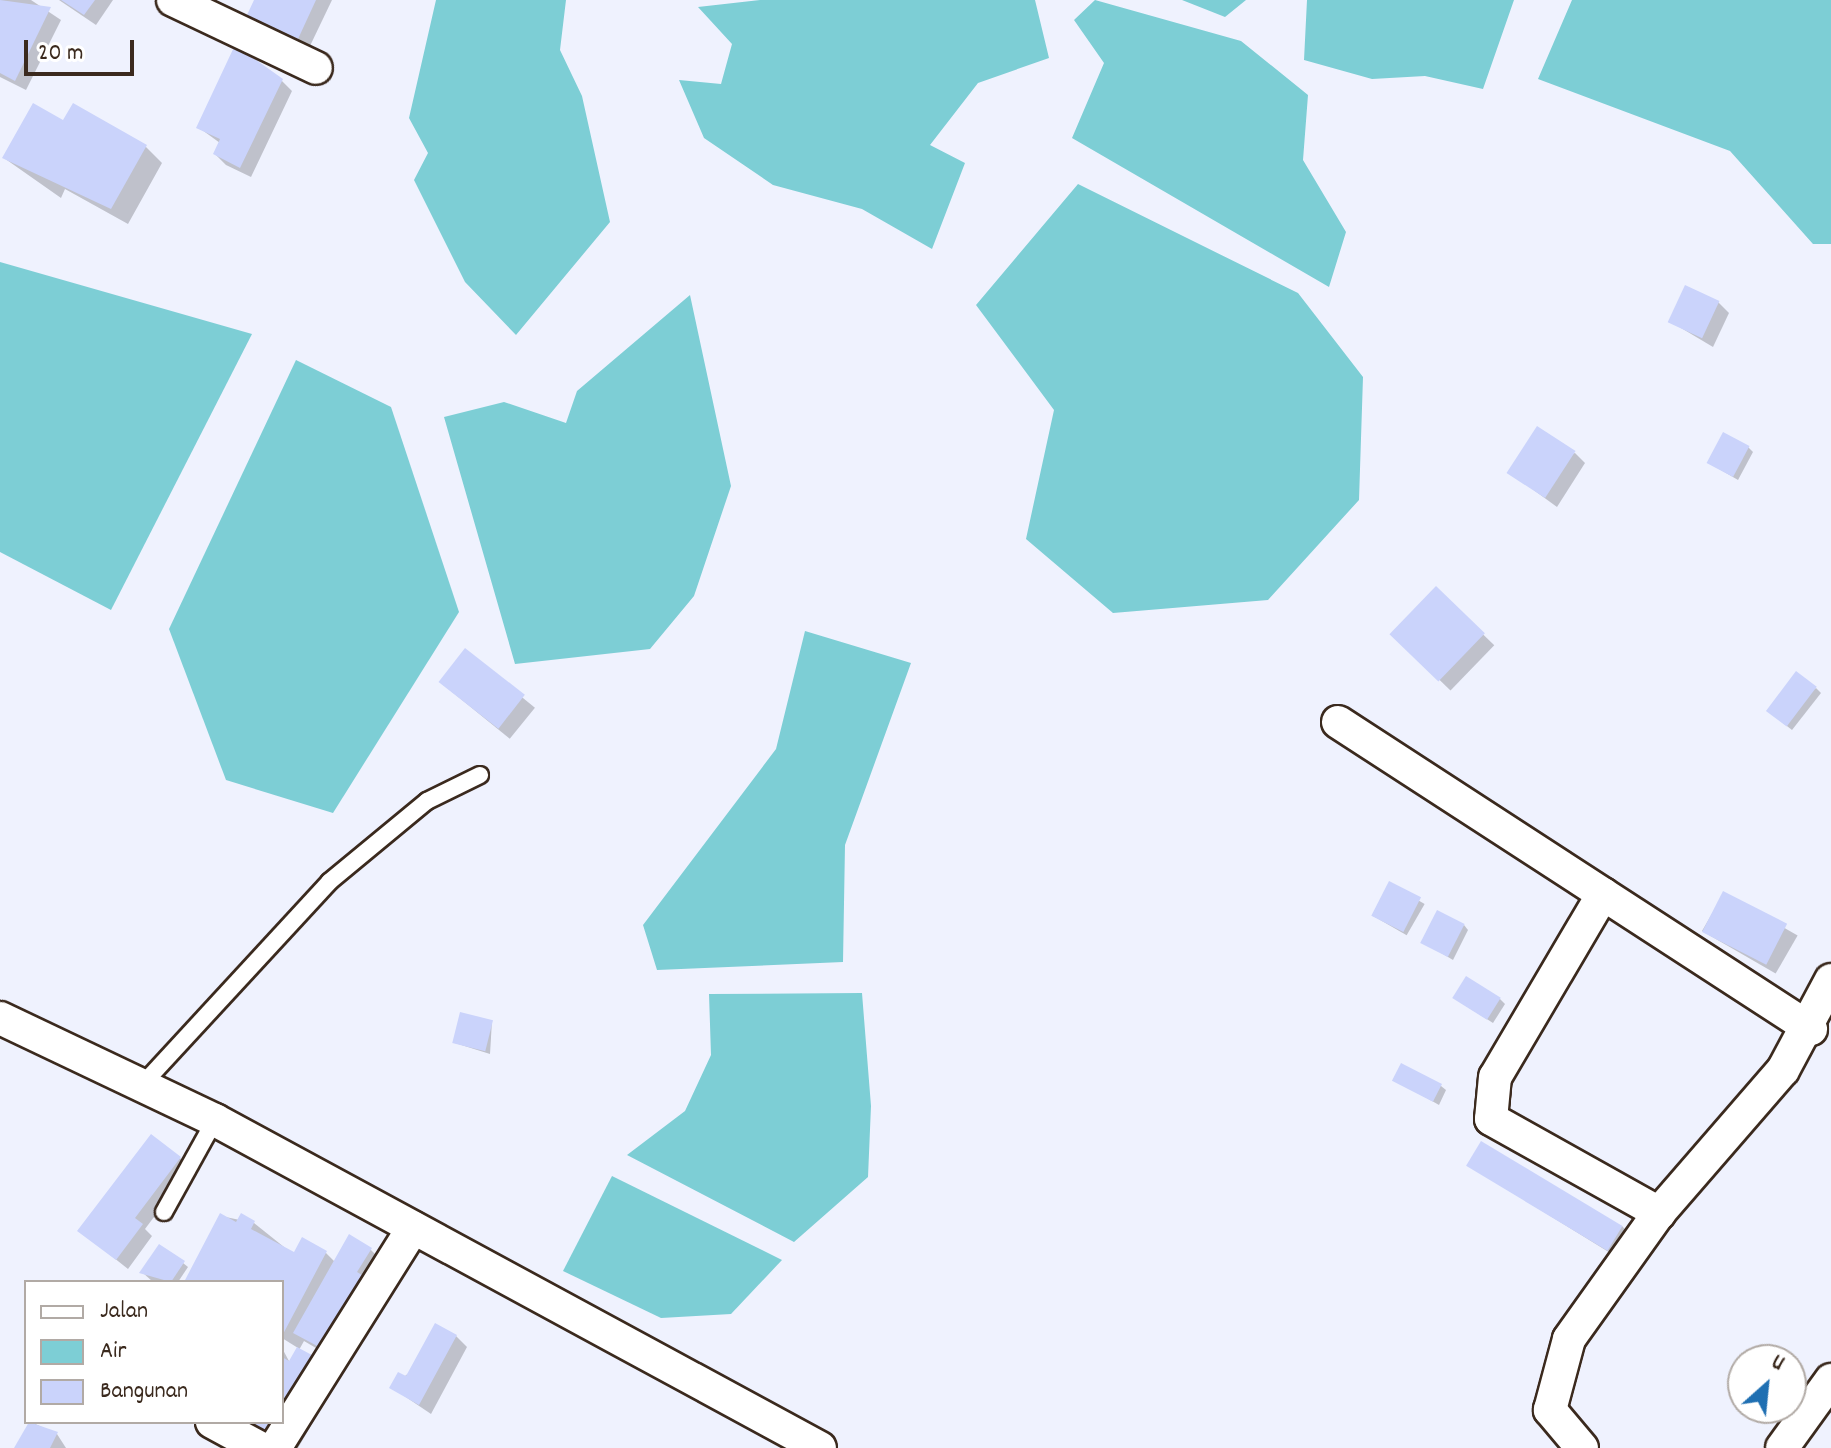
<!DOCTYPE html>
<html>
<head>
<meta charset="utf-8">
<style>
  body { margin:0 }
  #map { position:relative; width:1831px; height:1448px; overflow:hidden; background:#eff2fe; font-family:Dekko,sans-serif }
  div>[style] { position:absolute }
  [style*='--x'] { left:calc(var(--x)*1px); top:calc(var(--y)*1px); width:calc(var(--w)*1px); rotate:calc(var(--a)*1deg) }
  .water>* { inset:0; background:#7dced5 }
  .shadow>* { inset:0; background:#0003; transform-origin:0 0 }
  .building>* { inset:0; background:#cad3fb; transform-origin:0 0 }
  .roads { filter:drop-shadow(2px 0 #3b2a1e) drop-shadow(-2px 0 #3b2a1e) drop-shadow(0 2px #3b2a1e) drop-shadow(0 -2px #3b2a1e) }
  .service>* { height:16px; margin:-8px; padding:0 8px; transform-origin:8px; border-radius:8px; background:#fff }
  .minor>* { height:32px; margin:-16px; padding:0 16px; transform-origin:16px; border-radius:16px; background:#fff }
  span { translate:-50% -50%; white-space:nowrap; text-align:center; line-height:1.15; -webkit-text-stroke:7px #fff; paint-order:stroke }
  .legend { position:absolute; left:24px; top:1280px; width:260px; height:144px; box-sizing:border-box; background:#fff; border:2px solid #b1aaa5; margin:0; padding:10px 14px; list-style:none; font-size:24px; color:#3b2a1e }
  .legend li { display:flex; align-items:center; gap:16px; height:40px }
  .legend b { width:40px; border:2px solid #b1aaa5 }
  .north { position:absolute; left:1727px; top:1344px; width:80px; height:80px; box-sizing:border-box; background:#fff; border:2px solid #b1aaa5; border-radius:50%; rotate:27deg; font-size:22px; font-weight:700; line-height:32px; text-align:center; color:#3b2a1e }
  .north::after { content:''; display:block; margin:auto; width:28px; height:36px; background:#1f6fb2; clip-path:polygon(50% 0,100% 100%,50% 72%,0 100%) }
  .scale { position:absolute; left:24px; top:40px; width:110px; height:36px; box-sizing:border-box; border:4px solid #3b2a1e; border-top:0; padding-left:10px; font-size:24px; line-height:28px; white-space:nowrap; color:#3b2a1e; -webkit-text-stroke:6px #fff; paint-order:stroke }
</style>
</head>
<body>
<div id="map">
  <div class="water">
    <div style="clip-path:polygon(436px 0,566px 0,560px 50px,582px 96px,610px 222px,516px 335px,465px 282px,414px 180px,428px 153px,409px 118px)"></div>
    <div style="clip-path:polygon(760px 0,1035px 0,1049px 58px,978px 83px,930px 145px,965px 163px,932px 249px,862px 209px,773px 185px,704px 138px,679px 80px,721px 84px,732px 44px,698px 7px)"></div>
    <div style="clip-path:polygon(1095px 0,1241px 41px,1308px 95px,1303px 160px,1346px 232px,1329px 287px,1072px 138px,1104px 63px,1074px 20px)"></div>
    <div style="clip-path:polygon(1182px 0,1246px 0,1225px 17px)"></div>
    <div style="clip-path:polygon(1307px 0,1514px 0,1483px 89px,1425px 76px,1372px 79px,1304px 60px)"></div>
    <div style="clip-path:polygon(1572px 0,1831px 0,1831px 244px,1813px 244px,1730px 151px,1538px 79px)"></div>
    <div style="clip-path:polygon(1078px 184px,1298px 293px,1363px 377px,1359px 500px,1268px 600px,1113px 613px,1026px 539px,1054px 410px,976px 305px)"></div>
    <div style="clip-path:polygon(0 262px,252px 334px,111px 610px,0 552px)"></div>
    <div style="clip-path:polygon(690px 295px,731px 486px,694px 596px,650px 649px,515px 664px,444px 417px,504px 402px,566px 423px,577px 391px)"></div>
    <div style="clip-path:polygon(296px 360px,391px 407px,459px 612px,333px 813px,226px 780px,169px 629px)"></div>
    <div style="clip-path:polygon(805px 631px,911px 663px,845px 845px,843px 962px,657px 970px,643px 925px,776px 749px)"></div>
    <div style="clip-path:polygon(862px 993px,871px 1106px,868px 1177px,794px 1242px,627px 1155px,685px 1111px,711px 1055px,709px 994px)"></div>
    <div style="clip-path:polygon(612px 1176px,782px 1260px,731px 1314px,661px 1318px,563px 1271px)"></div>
  </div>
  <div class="shadow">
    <div style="clip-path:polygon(0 0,31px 0,61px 20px,26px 90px,0 77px)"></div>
    <div style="clip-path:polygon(59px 0,113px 0,96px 25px)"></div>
    <div style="clip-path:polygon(256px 0,332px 0,309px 48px,260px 25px,249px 14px)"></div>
    <div style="clip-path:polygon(281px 80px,292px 91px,251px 177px,226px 165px,215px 154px,220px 143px,198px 127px)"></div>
    <div style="clip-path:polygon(64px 123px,146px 147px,162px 163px,128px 224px,65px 189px,61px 198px,4px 158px)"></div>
    <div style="clip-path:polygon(1718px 302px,1729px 313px,1713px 347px,1671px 322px)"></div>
    <div style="clip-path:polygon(1748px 447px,1753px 452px,1738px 480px,1709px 463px)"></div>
    <div style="clip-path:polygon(1575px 453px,1585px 463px,1557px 507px,1509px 472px)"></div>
    <div style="left:1436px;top:589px;width:81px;height:63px;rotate:44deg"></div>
    <div style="left:465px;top:651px;width:90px;height:40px;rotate:39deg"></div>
    <div style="clip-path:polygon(1816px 688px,1821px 693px,1792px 730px,1773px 715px)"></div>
    <div style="left:1390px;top:884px;width:40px;height:36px;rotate:30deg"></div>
    <div style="left:1724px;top:893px;width:85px;height:44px;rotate:30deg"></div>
    <div style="clip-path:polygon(1464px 925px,1468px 930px,1453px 960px,1423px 942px)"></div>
    <div style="clip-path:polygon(1500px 999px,1505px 1004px,1493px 1023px,1460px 1002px)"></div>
    <div style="clip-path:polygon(492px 1021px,490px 1054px,455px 1043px)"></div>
    <div style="clip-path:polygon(1395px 1080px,1441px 1086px,1446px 1090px,1439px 1105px)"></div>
    <div style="clip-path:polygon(180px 1158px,190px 1169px,145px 1229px,152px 1236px,128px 1269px,80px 1231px)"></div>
    <div style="clip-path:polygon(1469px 1166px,1622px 1226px,1632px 1237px,1620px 1259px)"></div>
    <div style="clip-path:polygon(221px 1216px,254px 1223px,294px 1255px,326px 1253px,335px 1262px,370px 1249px,381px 1260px,345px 1365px,304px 1341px,299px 1350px,338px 1379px,298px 1448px,265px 1448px,239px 1422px,282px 1422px,282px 1348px,290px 1363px,298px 1348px,282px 1338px,282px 1282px,186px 1282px)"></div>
    <div style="clip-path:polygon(183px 1263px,188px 1267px,178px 1282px,153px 1282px,142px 1272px)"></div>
    <div style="clip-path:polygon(456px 1336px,467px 1347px,431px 1414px,391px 1387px)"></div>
    <div style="clip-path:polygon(31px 1422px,57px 1434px,66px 1448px,16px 1448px)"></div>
  </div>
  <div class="building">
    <div style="clip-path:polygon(0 0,51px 7px,15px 81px,0 73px)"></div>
    <div style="clip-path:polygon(61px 0,95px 0,84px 15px)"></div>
    <div style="clip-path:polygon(254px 0,316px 0,298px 39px,247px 15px)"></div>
    <div style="clip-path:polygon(235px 45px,283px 79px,240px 168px,213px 154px,220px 139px,196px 128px)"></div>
    <div style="clip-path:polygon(33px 103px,63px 120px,73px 103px,147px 145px,111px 209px,2px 158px)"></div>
    <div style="left:1685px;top:285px;width:38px;height:41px;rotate:25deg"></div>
    <div style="left:1537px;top:426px;width:46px;height:56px;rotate:33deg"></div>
    <div style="left:1723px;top:432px;width:30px;height:35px;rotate:28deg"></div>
    <div style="left:1436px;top:586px;width:68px;height:67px;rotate:44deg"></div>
    <div style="left:465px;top:648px;width:76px;height:43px;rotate:38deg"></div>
    <div style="left:1796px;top:671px;width:26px;height:50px;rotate:37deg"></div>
    <div style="left:1389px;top:881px;width:36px;height:39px;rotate:27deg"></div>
    <div style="left:1723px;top:891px;width:72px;height:46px;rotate:27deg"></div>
    <div style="left:1437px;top:910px;width:31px;height:37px;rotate:27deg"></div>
    <div style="left:1466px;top:976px;width:41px;height:26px;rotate:32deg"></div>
    <div style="left:460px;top:1012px;width:34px;height:32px;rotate:14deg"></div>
    <div style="left:1401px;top:1063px;width:46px;height:20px;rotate:27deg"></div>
    <div style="clip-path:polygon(151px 1134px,181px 1157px,135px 1218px,143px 1224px,116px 1260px,77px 1231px)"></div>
    <div style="left:1481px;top:1141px;width:165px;height:29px;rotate:31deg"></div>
    <div style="clip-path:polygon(220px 1213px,236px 1222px,241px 1213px,255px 1221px,251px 1229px,294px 1252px,302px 1237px,327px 1251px,282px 1336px,282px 1282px,184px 1282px)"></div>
    <div style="clip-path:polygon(349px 1234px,372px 1248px,357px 1272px,375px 1283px,334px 1355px,293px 1333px)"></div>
    <div style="clip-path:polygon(159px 1244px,185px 1261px,171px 1282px,139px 1273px)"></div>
    <div style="clip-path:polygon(435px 1323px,457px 1335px,419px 1405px,389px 1388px,398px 1372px,406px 1376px)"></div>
    <div style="clip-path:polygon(297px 1347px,323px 1361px,273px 1447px,248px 1433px,247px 1422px,282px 1422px,282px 1357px,289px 1361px)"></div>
    <div style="clip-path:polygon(29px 1422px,58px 1432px,50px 1448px,14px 1448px)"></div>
  </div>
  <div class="roads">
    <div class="service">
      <div style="--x:142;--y:1085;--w:276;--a:-47.3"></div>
      <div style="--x:329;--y:882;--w:127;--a:-39.6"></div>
      <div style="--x:427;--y:801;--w:59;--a:-26.1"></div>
      <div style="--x:164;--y:1212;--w:105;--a:-61"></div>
    </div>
    <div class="minor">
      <div style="--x:173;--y:0;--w:158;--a:25.4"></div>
      <div style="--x:1338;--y:722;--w:564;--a:32.99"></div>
      <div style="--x:1603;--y:894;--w:212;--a:120.5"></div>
      <div style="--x:1495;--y:1077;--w:42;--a:95.4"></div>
      <div style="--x:1491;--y:1119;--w:193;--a:29.2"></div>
      <div style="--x:0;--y:1018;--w:238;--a:25.4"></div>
      <div style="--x:215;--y:1120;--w:688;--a:28.46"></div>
      <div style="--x:212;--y:1422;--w:55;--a:28.4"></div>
      <div style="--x:275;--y:1448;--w:260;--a:-57.9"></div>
      <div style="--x:1582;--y:1448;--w:50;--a:-130.1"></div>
      <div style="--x:1550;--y:1410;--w:73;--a:-75"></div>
      <div style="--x:1569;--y:1339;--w:155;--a:-54.5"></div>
      <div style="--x:1659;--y:1213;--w:189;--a:-49.1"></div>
      <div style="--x:1783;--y:1070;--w:102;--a:-61.9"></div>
      <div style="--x:1782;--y:1448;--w:84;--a:-54.2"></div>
    </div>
  </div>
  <ul class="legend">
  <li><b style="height:10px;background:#fff"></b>Jalan</li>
  <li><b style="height:22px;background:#7dced5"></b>Air</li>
  <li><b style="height:22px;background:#cad3fb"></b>Bangunan</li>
  </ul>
  <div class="north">U</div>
  <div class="scale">20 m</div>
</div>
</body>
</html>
